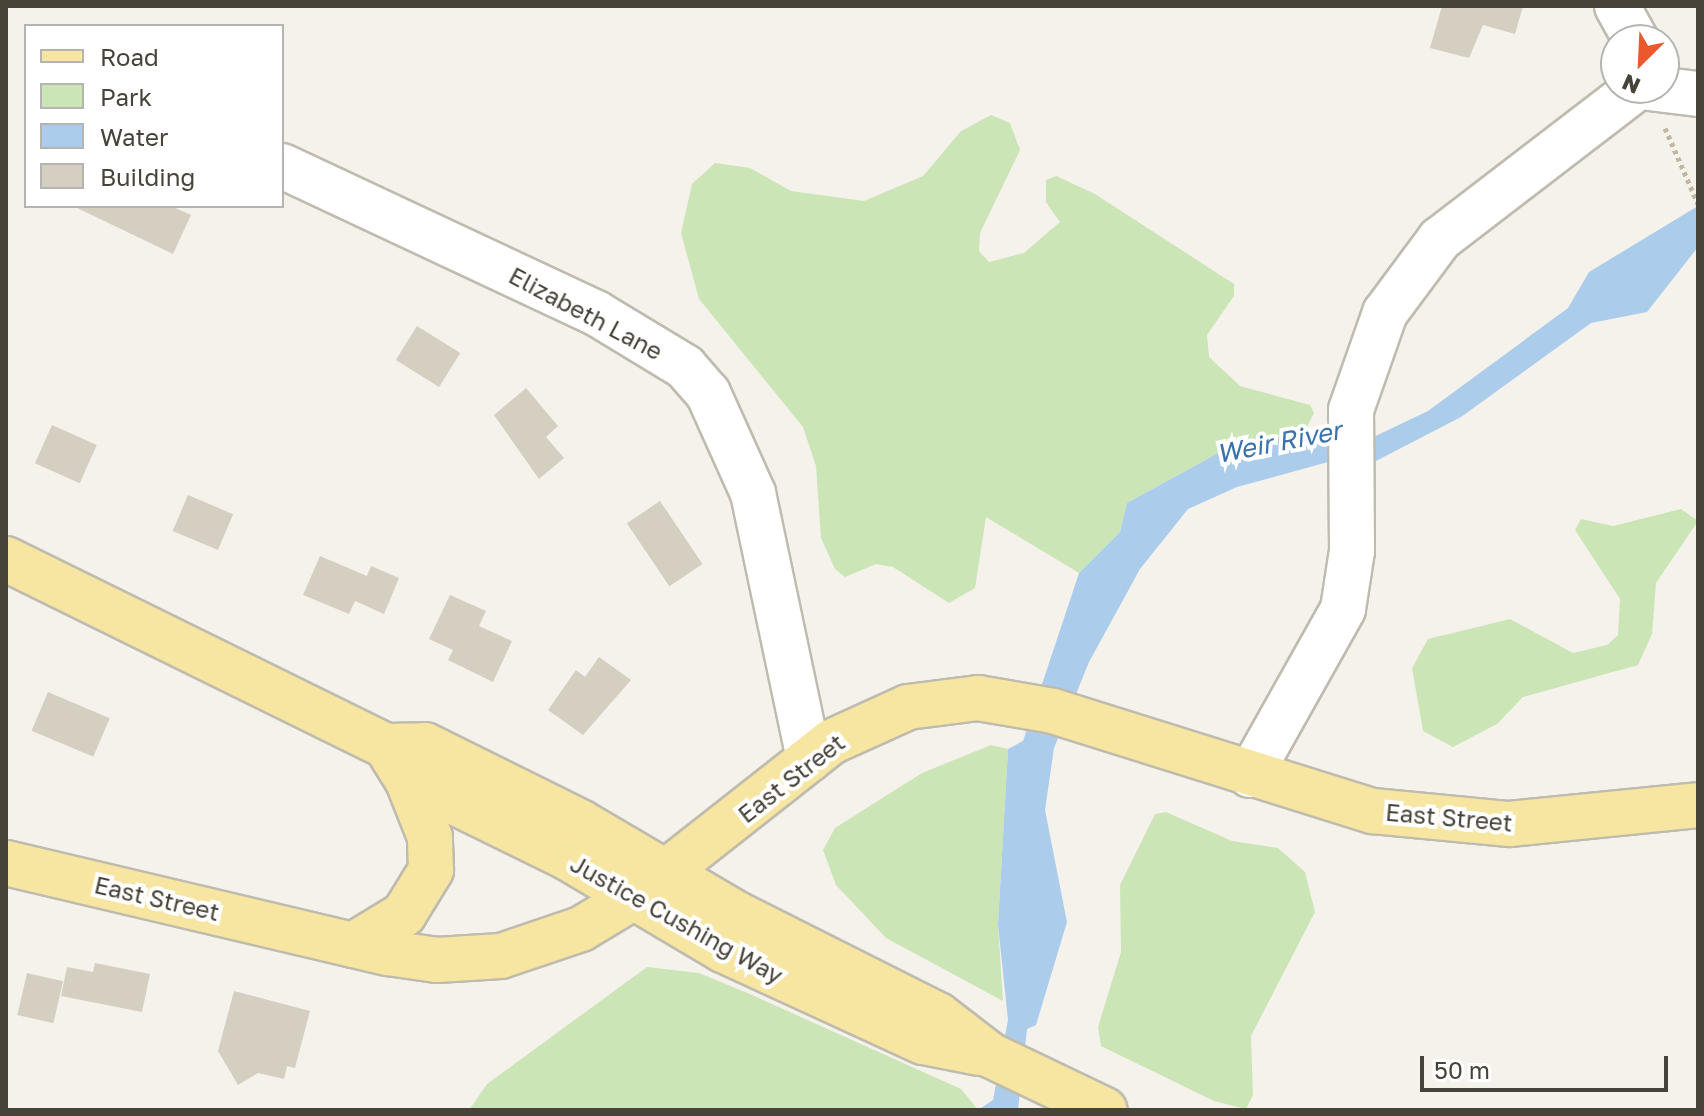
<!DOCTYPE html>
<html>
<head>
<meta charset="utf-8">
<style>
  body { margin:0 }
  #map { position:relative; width:1704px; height:1116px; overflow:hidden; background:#f4f2eb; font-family:"Golos Text",sans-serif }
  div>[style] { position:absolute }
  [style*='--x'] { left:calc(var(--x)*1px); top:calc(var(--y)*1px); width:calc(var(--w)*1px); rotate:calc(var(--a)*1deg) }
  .green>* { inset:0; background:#cce5b7 }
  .water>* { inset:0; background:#acccec }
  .building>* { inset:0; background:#d5cfc1; transform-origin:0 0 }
  .path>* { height:5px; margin-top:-2.5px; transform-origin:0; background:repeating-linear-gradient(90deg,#c0b7a0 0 4px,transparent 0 8px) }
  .roads { filter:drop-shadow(2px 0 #bfbbae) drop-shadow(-2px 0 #bfbbae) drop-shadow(0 2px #bfbbae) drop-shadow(0 -2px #bfbbae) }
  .minor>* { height:44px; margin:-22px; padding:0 22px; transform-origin:22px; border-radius:22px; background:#fff }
  .major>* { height:44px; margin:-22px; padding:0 22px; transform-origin:22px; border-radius:22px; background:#f7e6a1 }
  span { translate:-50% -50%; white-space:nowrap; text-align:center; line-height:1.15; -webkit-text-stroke:8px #fff; paint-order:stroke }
  .street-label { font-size:24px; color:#484339 }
  .water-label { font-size:26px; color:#3972ad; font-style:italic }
  .frame { position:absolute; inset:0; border:8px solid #484339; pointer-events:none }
  .legend { position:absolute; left:24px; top:24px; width:260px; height:184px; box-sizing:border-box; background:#fff; border:2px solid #b6b4b0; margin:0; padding:10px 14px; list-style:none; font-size:24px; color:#484339 }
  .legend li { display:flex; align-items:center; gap:16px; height:40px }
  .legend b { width:40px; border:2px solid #b6b4b0 }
  .north { position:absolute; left:1600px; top:24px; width:80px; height:80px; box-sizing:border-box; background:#fff; border:2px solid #b6b4b0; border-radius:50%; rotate:204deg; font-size:22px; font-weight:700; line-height:32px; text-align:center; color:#484339 }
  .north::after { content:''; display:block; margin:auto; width:28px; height:36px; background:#eb582b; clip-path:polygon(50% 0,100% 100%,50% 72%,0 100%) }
  .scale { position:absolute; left:1420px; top:1056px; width:248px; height:36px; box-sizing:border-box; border:4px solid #484339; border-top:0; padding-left:10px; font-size:24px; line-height:28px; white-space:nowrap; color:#484339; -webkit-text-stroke:6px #fff; paint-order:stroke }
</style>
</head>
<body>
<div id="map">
  <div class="green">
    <div style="clip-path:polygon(991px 115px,1010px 123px,1020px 150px,980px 233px,979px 251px,989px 262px,1024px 253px,1060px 222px,1046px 202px,1046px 180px,1056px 176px,1095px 194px,1234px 284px,1234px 296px,1207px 335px,1209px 357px,1240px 386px,1310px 405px,1314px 413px,1303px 435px,1231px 446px,1127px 503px,1120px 532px,1079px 573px,986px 517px,975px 588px,949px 603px,893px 567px,876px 564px,845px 577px,835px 569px,821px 538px,816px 466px,803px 427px,699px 299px,681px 233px,692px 184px,715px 163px,750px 168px,791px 191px,864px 201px,923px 176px,961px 131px)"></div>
    <div style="clip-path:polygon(1681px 509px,1698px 521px,1656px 583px,1652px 634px,1638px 665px,1523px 697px,1497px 724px,1453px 747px,1423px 731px,1412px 668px,1428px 639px,1510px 619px,1573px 653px,1607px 645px,1618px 635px,1620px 599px,1575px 530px,1581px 519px,1613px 526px)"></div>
    <div style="clip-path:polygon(991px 745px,1008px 749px,998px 925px,1003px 1001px,886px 938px,836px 885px,823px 850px,835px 828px,922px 773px)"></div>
    <div style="clip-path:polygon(1166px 812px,1232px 841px,1278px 848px,1305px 872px,1315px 912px,1251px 1036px,1253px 1095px,1246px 1109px,1214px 1101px,1101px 1046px,1098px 1027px,1121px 952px,1120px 885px,1155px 814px)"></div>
    <div style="clip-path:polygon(647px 967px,699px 973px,752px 995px,961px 1089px,978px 1110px,469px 1110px,487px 1084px)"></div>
  </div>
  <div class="water">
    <div style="clip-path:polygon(1698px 206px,1698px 247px,1647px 312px,1591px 323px,1461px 417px,1374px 462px,1339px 459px,1237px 487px,1188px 509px,1140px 569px,1089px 662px,1054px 748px,1045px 810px,1067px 922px,1036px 1025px,1027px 1029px,1018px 1110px,978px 1110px,993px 1100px,1008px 1020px,998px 925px,1008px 749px,1023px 741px,1079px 573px,1120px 532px,1127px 503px,1231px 446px,1303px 435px,1337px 444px,1363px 442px,1428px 411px,1568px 308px,1589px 272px)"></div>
  </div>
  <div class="building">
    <div style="clip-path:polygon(1442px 6px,1523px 6px,1515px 34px,1483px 25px,1469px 58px,1430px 48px)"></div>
    <div style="clip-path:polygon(73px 206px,171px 206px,191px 215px,173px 254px)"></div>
    <div style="left:417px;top:326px;width:51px;height:40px;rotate:32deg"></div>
    <div style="clip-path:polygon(526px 388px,558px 426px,546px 437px,564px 458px,539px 479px,494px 415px)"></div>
    <div style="left:52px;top:425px;width:49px;height:42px;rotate:24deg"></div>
    <div style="left:188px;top:495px;width:49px;height:39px;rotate:23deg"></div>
    <div style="left:660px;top:501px;width:76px;height:40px;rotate:56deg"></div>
    <div style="clip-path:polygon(320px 556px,367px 576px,371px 566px,399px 578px,384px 614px,355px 601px,349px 614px,303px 595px)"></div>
    <div style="clip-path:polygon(450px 595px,486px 611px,479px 626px,512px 641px,493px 682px,448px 660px,453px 650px,429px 639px)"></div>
    <div style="clip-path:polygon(599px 657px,631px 680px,583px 735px,548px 710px,576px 670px,585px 677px)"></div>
    <div style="left:48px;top:692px;width:67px;height:42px;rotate:23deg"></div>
    <div style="clip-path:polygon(95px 963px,150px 974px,142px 1012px,61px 996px,67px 967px,93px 972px)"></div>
    <div style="left:27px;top:973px;width:37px;height:43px;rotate:13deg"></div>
    <div style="clip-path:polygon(234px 991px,310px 1011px,295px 1068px,287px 1066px,284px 1079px,258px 1073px,238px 1085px,218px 1051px)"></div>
  </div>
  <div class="path">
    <div style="--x:1665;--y:128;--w:83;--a:66.5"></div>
  </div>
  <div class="roads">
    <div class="minor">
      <div style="--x:1617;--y:6;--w:39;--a:61"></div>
      <div style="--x:1649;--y:88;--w:49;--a:7"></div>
      <div style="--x:282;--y:166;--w:347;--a:25.1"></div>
      <div style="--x:596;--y:313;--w:104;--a:31.2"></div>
      <div style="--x:685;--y:367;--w:35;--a:49"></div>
      <div style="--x:708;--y:393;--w:110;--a:65.8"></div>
      <div style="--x:753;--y:493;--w:272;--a:78.1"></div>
      <div style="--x:1250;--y:775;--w:190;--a:-60.7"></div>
      <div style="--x:1343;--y:609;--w:59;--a:-81.2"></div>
      <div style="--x:1352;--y:551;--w:141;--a:-90.4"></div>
      <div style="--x:1351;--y:410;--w:103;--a:-70.7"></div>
      <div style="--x:1385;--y:313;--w:92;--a:-53.4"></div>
      <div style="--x:1440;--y:239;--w:248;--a:-37.5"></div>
    </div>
    <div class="major">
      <div style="--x:6;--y:559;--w:424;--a:26.2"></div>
      <div style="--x:386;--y:746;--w:39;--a:-1"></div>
      <div style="--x:425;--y:745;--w:175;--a:26.4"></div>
      <div style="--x:582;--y:823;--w:182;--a:30.4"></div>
      <div style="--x:739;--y:915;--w:223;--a:26.7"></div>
      <div style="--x:938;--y:1015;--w:66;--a:37.6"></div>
      <div style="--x:990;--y:1055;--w:127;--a:25.6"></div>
      <div style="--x:386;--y:746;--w:39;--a:58"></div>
      <div style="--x:407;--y:779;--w:179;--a:26.1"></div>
      <div style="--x:568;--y:858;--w:180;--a:30.7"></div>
      <div style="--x:723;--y:950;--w:220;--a:24.7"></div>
      <div style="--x:923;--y:1042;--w:57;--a:11.1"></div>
      <div style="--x:6;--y:863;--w:392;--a:13.3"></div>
      <div style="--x:388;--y:953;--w:49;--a:8.1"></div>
      <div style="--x:437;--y:960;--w:64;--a:-3.6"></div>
      <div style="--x:501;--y:956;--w:84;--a:-18.6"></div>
      <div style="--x:581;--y:929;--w:62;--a:-31.1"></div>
      <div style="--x:634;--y:897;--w:251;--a:-38.2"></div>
      <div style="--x:831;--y:742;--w:85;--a:-24.4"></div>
      <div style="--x:908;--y:707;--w:71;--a:-7.3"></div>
      <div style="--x:978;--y:698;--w:76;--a:9.8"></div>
      <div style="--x:1053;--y:711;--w:335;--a:17.4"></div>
      <div style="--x:1373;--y:811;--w:137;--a:5.5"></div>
      <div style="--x:1509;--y:824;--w:190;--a:-5.7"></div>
      <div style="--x:353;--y:945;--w:60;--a:-31.3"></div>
      <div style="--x:404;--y:914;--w:52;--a:-58.5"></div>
      <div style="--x:431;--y:870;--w:33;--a:-92"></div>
      <div style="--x:430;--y:837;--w:62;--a:-111.6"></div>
    </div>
  </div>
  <div class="street-label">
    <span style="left:586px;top:313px;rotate:28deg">Elizabeth Lane</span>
    <span style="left:791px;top:778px;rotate:-38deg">East Street</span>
    <span style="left:1449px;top:817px;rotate:5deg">East Street</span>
    <span style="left:157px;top:898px;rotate:13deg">East Street</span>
    <span style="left:677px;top:919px;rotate:29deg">Justice Cushing Way</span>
  </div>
  <div class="water-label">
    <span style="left:1279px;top:442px;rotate:-11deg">Weir River</span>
  </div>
  <div class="frame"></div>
  <ul class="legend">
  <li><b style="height:10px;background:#f7e6a1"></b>Road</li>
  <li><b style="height:22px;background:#cce5b7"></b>Park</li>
  <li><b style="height:22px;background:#acccec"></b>Water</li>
  <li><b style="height:22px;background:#d5cfc1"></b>Building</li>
  </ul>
  <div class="north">N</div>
  <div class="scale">50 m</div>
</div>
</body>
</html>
